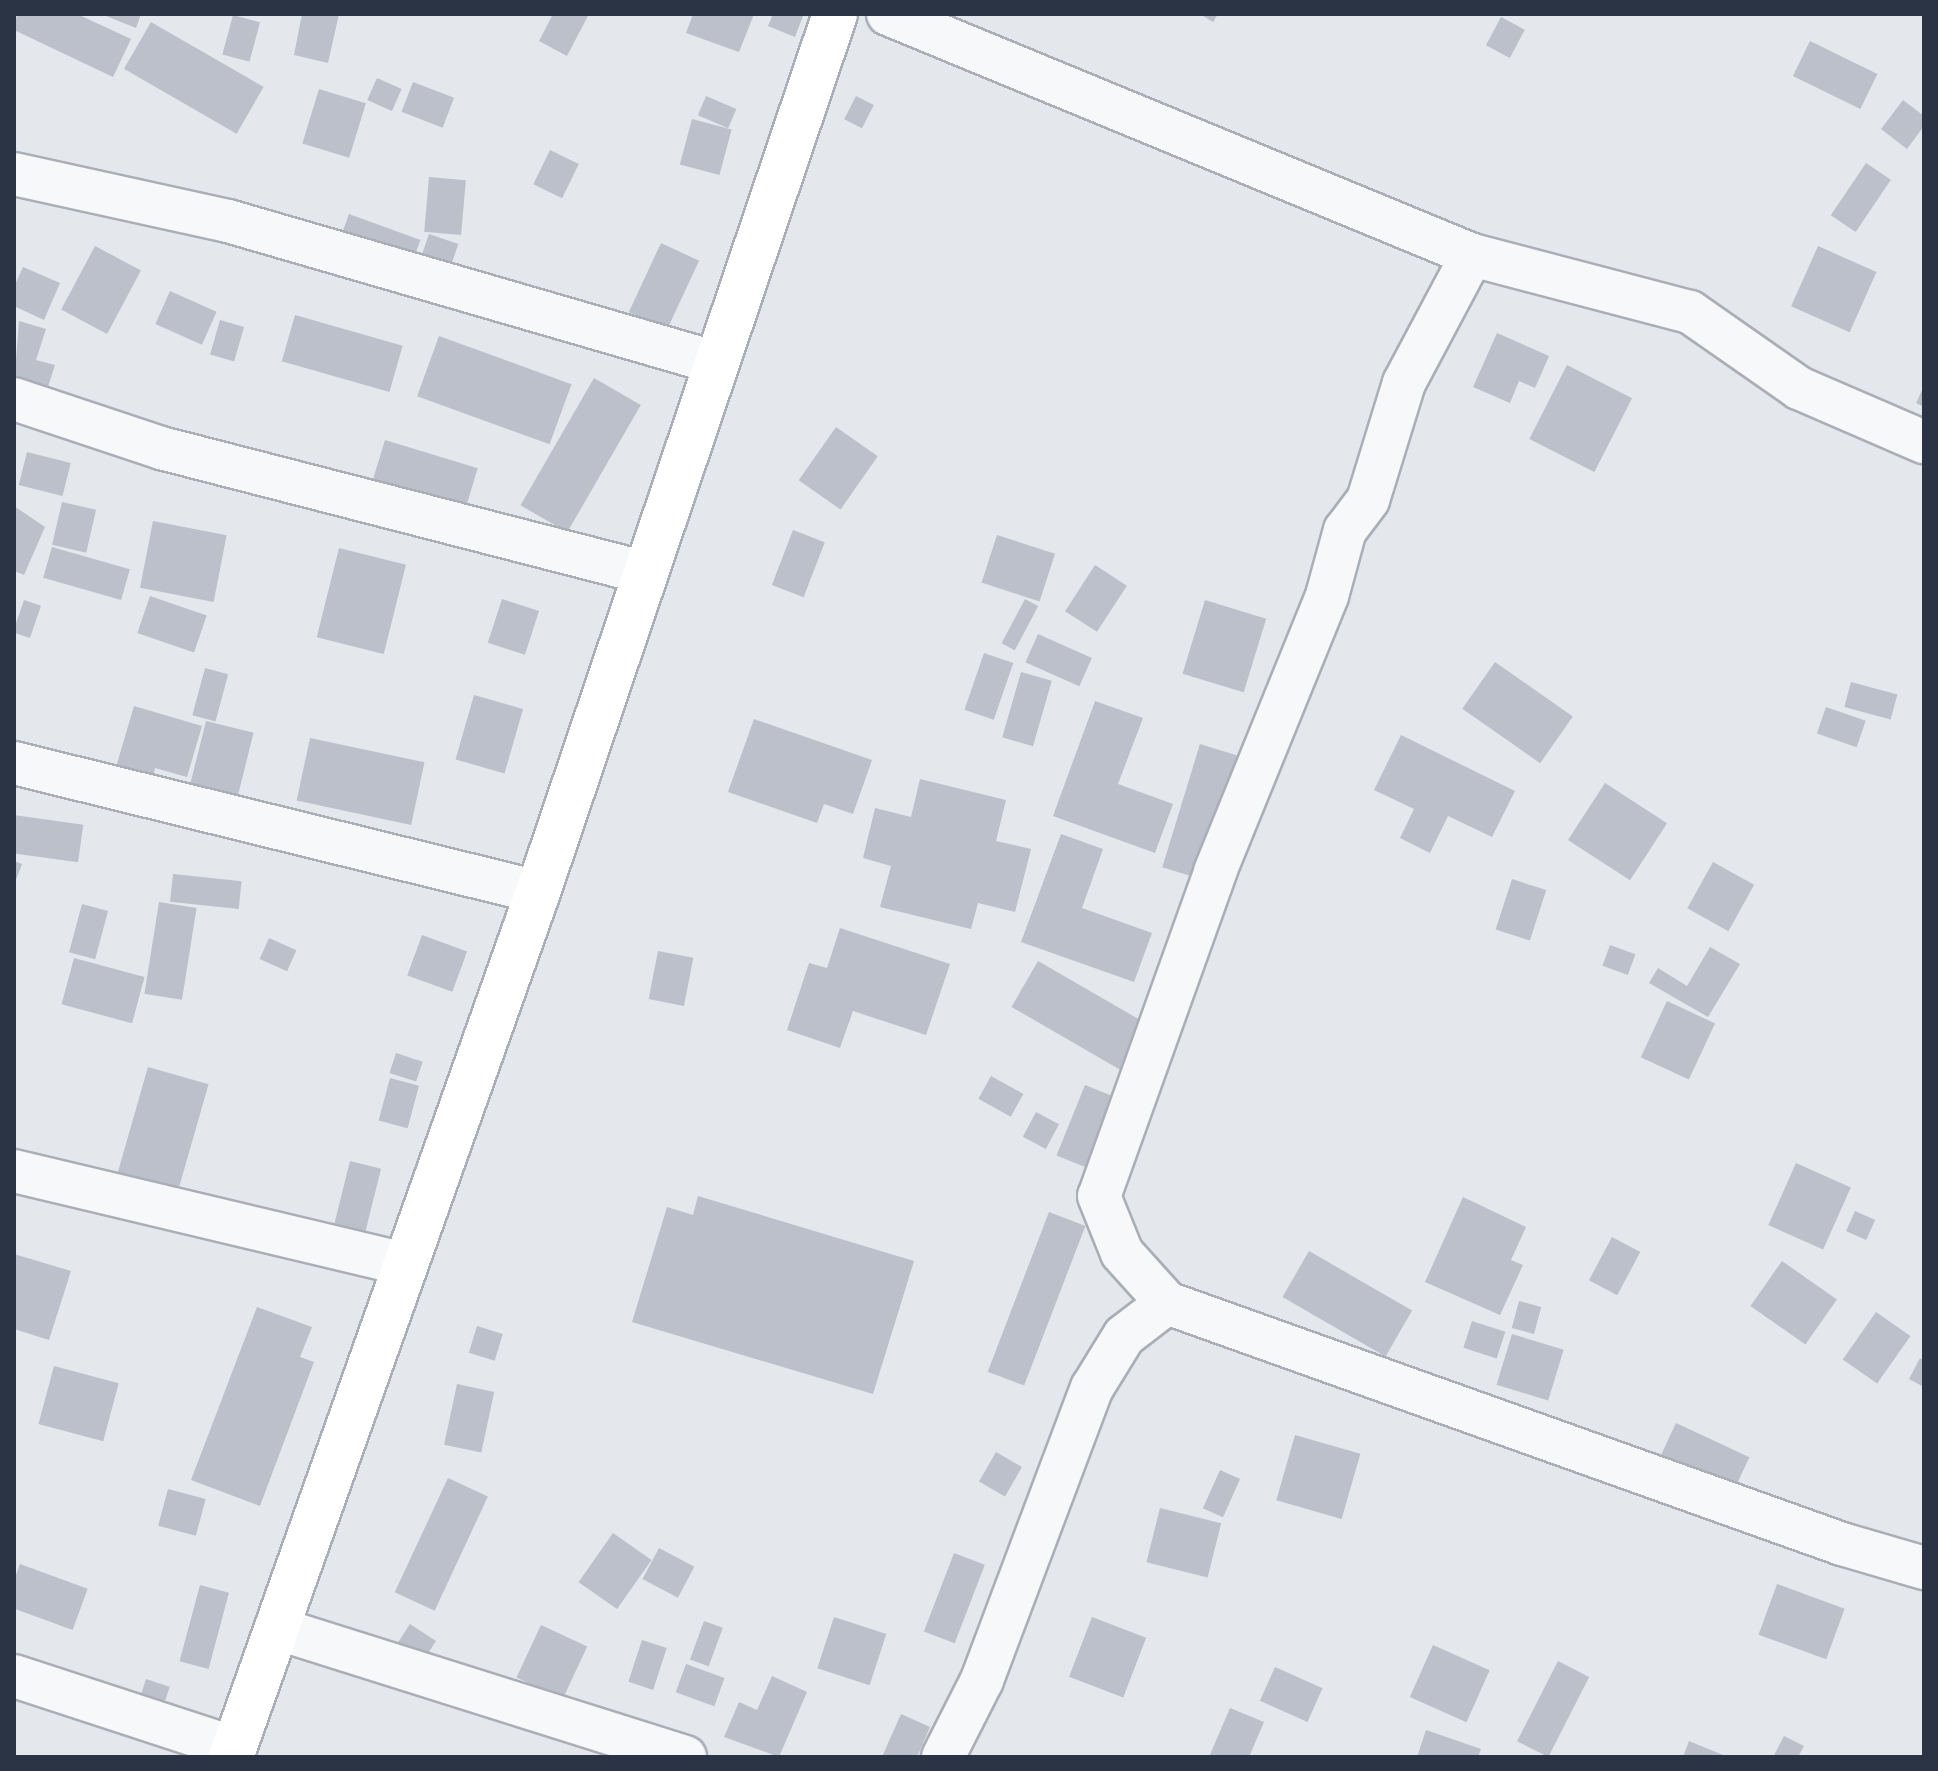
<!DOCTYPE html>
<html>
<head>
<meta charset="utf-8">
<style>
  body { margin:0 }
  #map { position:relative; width:1938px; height:1771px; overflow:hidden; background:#e4e7ec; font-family:"Space Grotesk",sans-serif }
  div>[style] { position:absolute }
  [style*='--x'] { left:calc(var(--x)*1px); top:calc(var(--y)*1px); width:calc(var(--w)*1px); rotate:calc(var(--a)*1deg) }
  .building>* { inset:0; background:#bbc0ca; transform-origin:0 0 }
  .roads { filter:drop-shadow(2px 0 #a9aeb7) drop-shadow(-2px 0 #a9aeb7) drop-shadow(0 2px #a9aeb7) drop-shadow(0 -2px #a9aeb7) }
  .minor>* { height:42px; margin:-21px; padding:0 21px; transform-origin:21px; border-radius:21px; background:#f7f8fa }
  .secondary>* { height:44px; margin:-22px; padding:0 22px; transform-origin:22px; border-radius:22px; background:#fff }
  span { translate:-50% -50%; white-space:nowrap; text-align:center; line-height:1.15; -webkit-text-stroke:7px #f4f6f9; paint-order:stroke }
  .frame { position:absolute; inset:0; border:16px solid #2b3445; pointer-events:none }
</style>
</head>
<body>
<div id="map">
  <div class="building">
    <div style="clip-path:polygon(17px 14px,77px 14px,131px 39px,113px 77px,14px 30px)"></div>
    <div style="clip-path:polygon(101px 14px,141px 14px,136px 28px)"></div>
    <div style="clip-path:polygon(302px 14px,339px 14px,328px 63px,294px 55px)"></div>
    <div style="clip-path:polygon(553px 14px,589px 14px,567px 56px,539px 41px)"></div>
    <div style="clip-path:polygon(693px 14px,754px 14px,739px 52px,686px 33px)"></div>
    <div style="clip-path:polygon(773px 14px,803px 16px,795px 37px,768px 26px)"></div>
    <div style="clip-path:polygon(1200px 14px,1218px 14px,1213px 22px)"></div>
    <div style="left:233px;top:15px;width:28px;height:41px;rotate:15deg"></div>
    <div style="left:1501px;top:17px;width:27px;height:32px;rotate:28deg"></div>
    <div style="left:151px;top:22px;width:130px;height:54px;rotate:30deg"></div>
    <div style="left:1810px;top:41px;width:75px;height:39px;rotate:26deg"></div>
    <div style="left:377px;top:78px;width:27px;height:24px;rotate:24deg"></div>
    <div style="left:413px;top:82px;width:44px;height:32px;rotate:21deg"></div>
    <div style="left:319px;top:89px;width:49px;height:57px;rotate:17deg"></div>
    <div style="left:706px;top:96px;width:33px;height:21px;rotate:23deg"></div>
    <div style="left:856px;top:96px;width:20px;height:26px;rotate:27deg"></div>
    <div style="clip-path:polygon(1903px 100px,1924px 116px,1924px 126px,1907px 149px,1881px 129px)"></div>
    <div style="left:692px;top:119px;width:41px;height:47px;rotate:15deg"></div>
    <div style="left:550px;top:150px;width:32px;height:38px;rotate:26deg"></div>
    <div style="left:1866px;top:163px;width:30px;height:63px;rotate:34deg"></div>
    <div style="left:429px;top:177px;width:37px;height:55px;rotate:5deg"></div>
    <div style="left:349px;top:214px;width:76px;height:31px;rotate:20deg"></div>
    <div style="left:429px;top:234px;width:31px;height:39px;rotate:19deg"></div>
    <div style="left:661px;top:243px;width:42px;height:76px;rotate:25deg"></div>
    <div style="left:95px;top:246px;width:52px;height:72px;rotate:28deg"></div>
    <div style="left:1818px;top:246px;width:64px;height:66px;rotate:24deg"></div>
    <div style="clip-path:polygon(23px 267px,60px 283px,44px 320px,14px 306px,14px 287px)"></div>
    <div style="left:170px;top:291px;width:51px;height:36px;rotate:24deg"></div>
    <div style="left:295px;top:315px;width:112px;height:48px;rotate:16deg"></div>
    <div style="left:220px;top:320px;width:25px;height:36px;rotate:16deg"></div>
    <div style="clip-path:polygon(19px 321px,46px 329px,36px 360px,55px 365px,45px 396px,14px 386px)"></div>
    <div style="clip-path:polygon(1497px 333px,1549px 356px,1535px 388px,1519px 381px,1510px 403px,1473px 387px)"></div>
    <div style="left:439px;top:336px;width:141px;height:64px;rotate:20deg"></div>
    <div style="left:1567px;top:365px;width:73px;height:83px;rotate:27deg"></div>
    <div style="left:594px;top:378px;width:54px;height:147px;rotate:30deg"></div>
    <div style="clip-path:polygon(1924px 386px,1924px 407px,1916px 403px)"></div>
    <div style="left:836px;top:427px;width:51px;height:65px;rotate:35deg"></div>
    <div style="left:385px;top:440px;width:97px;height:49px;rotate:17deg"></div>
    <div style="left:27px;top:452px;width:45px;height:34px;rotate:14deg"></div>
    <div style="left:62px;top:502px;width:35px;height:44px;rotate:13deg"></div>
    <div style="clip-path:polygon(14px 506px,45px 527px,24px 575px,14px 571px)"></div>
    <div style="left:153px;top:521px;width:75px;height:68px;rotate:11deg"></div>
    <div style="left:793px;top:530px;width:34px;height:59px;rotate:21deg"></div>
    <div style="left:997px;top:535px;width:61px;height:50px;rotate:18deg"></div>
    <div style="left:52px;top:547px;width:81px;height:32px;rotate:16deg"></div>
    <div style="left:339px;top:548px;width:69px;height:92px;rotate:14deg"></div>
    <div style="left:1095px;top:565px;width:38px;height:55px;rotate:33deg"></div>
    <div style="left:150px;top:596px;width:60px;height:39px;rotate:19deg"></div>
    <div style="left:502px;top:599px;width:39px;height:46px;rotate:18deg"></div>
    <div style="left:1025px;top:599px;width:15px;height:50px;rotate:28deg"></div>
    <div style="left:24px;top:600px;width:18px;height:34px;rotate:19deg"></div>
    <div style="left:1205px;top:600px;width:64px;height:77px;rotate:17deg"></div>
    <div style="left:1038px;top:634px;width:59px;height:31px;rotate:24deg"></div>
    <div style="left:984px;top:653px;width:31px;height:60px;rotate:19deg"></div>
    <div style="left:1495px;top:662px;width:95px;height:57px;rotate:35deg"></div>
    <div style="left:205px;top:668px;width:24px;height:49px;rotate:15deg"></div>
    <div style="left:1021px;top:672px;width:32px;height:68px;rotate:16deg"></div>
    <div style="left:1851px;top:682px;width:48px;height:26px;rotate:15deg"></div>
    <div style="left:474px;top:695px;width:51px;height:67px;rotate:16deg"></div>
    <div style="clip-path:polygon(1095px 701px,1143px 718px,1118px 784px,1173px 804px,1155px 853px,1053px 816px)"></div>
    <div style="clip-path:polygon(134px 706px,202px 726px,187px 777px,155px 768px,153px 778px,116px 767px)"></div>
    <div style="left:1826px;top:707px;width:42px;height:28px;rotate:19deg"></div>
    <div style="clip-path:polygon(754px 719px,872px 760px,853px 814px,824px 804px,817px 823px,728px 792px)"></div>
    <div style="left:206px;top:721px;width:49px;height:64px;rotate:14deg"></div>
    <div style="clip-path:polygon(1401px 735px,1515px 791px,1492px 837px,1448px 816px,1430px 853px,1400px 838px,1414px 809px,1374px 790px)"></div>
    <div style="left:310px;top:738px;width:117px;height:64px;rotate:12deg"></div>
    <div style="left:1200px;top:744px;width:39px;height:129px;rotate:17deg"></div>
    <div style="clip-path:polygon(920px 779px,1006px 800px,996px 841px,1031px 849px,1015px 912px,978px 903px,971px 929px,880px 907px,891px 866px,863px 858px,875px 808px,911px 817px)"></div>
    <div style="left:1605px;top:783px;width:74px;height:68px;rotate:33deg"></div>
    <div style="left:14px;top:815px;width:70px;height:38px;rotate:8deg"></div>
    <div style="clip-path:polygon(1061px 834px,1103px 849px,1082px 908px,1152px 933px,1134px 982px,1021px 942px)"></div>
    <div style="clip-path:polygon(14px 861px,22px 864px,14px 885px)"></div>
    <div style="left:1713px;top:862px;width:47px;height:53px;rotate:29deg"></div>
    <div style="left:173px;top:874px;width:69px;height:28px;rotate:6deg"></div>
    <div style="left:1512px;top:879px;width:36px;height:53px;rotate:18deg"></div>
    <div style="left:159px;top:902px;width:38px;height:93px;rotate:9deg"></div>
    <div style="left:82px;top:904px;width:27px;height:50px;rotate:15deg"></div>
    <div style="clip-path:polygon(840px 928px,950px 964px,926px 1035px,853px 1011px,840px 1048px,787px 1030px,809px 963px,827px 968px)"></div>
    <div style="left:422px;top:935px;width:48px;height:43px;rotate:20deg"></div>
    <div style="left:269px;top:938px;width:30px;height:23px;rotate:24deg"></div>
    <div style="left:1610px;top:945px;width:27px;height:22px;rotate:20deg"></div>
    <div style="clip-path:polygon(1710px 947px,1740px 964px,1708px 1017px,1649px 983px,1658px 968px,1687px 986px)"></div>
    <div style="left:658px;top:951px;width:36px;height:49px;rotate:11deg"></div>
    <div style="left:74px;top:958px;width:73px;height:48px;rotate:15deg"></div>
    <div style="left:1038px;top:961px;width:129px;height:53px;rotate:30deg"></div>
    <div style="left:1667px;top:1001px;width:53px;height:62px;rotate:25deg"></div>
    <div style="left:396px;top:1053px;width:28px;height:21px;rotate:18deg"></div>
    <div style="left:148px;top:1067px;width:63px;height:124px;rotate:16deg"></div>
    <div style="left:991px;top:1076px;width:37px;height:26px;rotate:29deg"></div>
    <div style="left:390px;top:1078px;width:30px;height:44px;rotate:15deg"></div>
    <div style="left:1085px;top:1085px;width:43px;height:76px;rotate:22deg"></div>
    <div style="left:1036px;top:1112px;width:26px;height:28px;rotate:28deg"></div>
    <div style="left:350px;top:1161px;width:32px;height:78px;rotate:14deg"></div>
    <div style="left:1796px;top:1163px;width:60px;height:68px;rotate:24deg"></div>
    <div style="clip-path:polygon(698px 1196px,914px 1261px,873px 1394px,632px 1322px,667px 1207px,693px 1215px)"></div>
    <div style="clip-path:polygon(1463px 1197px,1526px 1227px,1511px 1260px,1523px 1265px,1500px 1315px,1425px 1282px)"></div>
    <div style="left:1855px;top:1211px;width:22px;height:22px;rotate:24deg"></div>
    <div style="left:1049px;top:1212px;width:39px;height:171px;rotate:21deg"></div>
    <div style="left:1612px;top:1237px;width:32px;height:49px;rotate:28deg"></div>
    <div style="left:1309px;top:1251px;width:119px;height:53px;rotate:30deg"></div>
    <div style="clip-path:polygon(14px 1254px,71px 1271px,49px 1340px,14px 1329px)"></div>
    <div style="left:1782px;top:1261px;width:67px;height:55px;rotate:35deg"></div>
    <div style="left:1519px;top:1301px;width:23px;height:28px;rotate:15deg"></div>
    <div style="clip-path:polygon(257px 1307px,312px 1327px,300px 1357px,314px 1362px,260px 1506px,191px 1480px)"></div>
    <div style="left:1876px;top:1312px;width:42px;height:58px;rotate:35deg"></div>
    <div style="left:1472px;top:1321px;width:35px;height:28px;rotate:18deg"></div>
    <div style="left:477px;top:1326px;width:27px;height:28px;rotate:17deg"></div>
    <div style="left:1512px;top:1334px;width:54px;height:53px;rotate:17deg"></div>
    <div style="clip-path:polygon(1920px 1358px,1924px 1361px,1924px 1387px,1909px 1379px)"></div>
    <div style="left:54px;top:1366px;width:67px;height:60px;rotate:15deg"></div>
    <div style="left:457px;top:1384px;width:38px;height:62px;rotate:12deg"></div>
    <div style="left:1676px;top:1423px;width:81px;height:42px;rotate:25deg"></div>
    <div style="left:1295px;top:1435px;width:68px;height:68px;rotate:16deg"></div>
    <div style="left:996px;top:1452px;width:30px;height:34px;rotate:30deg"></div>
    <div style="left:1220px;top:1470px;width:22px;height:42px;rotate:24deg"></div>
    <div style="left:448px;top:1478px;width:44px;height:126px;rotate:25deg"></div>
    <div style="left:168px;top:1489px;width:39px;height:38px;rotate:15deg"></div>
    <div style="left:1160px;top:1508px;width:63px;height:56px;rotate:14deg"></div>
    <div style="left:613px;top:1533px;width:47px;height:60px;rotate:35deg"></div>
    <div style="left:659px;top:1548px;width:40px;height:35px;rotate:28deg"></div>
    <div style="left:954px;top:1553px;width:33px;height:84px;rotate:21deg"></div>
    <div style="left:20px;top:1564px;width:72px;height:44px;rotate:20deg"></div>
    <div style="left:1777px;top:1584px;width:72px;height:54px;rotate:20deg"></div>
    <div style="left:200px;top:1585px;width:30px;height:79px;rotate:15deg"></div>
    <div style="left:834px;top:1617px;width:55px;height:54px;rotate:18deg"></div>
    <div style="left:1092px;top:1617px;width:58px;height:64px;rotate:21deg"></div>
    <div style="left:704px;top:1621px;width:20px;height:41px;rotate:20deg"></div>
    <div style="left:410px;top:1624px;width:31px;height:32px;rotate:33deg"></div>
    <div style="left:541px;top:1625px;width:51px;height:58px;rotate:25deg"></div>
    <div style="left:642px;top:1640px;width:26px;height:44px;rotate:18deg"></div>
    <div style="left:1433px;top:1645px;width:62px;height:57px;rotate:24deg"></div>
    <div style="left:1558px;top:1661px;width:35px;height:90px;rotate:27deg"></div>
    <div style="left:686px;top:1664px;width:41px;height:30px;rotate:20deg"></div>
    <div style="left:1275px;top:1667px;width:52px;height:37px;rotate:24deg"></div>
    <div style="clip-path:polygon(772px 1676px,807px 1692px,779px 1757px,724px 1737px,739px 1702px,757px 1710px)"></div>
    <div style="left:146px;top:1679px;width:25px;height:24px;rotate:18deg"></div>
    <div style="clip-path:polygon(1230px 1708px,1264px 1722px,1249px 1757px,1209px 1757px)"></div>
    <div style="clip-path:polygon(901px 1714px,930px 1727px,917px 1757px,882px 1757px)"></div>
    <div style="clip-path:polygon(1426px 1730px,1481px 1749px,1478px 1757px,1417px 1757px)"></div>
    <div style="clip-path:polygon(1784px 1736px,1804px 1746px,1798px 1757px,1773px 1757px)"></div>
    <div style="clip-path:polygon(1689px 1741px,1728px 1757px,1683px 1757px)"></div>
  </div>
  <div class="roads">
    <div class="minor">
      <div style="--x:888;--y:14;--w:632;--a:22.42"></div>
      <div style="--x:1472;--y:255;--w:225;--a:14.7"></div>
      <div style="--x:1690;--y:312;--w:133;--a:34.9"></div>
      <div style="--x:1799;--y:388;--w:136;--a:23.4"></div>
      <div style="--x:14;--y:174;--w:219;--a:12.4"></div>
      <div style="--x:228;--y:221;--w:509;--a:16.19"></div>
      <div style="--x:1472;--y:255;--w:145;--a:118"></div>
      <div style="--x:1404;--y:383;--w:122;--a:107.1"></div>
      <div style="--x:1368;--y:500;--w:38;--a:127"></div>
      <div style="--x:1345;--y:530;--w:68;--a:105.3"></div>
      <div style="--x:1327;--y:596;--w:296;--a:112.1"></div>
      <div style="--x:1216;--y:870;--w:346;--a:109.7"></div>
      <div style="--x:1099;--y:1196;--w:61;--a:68"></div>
      <div style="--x:1122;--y:1253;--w:67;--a:48"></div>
      <div style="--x:1167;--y:1303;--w:717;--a:19.65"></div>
      <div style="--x:1842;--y:1544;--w:85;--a:16.3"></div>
      <div style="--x:14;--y:399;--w:155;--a:18.4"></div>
      <div style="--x:161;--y:448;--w:501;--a:14.45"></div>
      <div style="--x:14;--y:763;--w:540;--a:13.83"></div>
      <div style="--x:14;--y:1171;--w:401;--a:13.4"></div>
      <div style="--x:276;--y:1628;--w:429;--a:17.5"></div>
      <div style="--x:14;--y:1676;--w:231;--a:18.1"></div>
      <div style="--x:943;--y:1757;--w:86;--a:-63.1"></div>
      <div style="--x:982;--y:1680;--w:312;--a:-69.4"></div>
      <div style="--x:1092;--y:1388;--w:61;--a:-58.4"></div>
      <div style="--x:1124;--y:1336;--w:54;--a:-37.5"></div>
    </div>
    <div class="secondary">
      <div style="--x:231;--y:1757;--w:918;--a:-70.46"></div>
      <div style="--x:538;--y:892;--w:927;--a:-71.31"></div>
    </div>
  </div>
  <div class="frame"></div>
</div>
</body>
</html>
